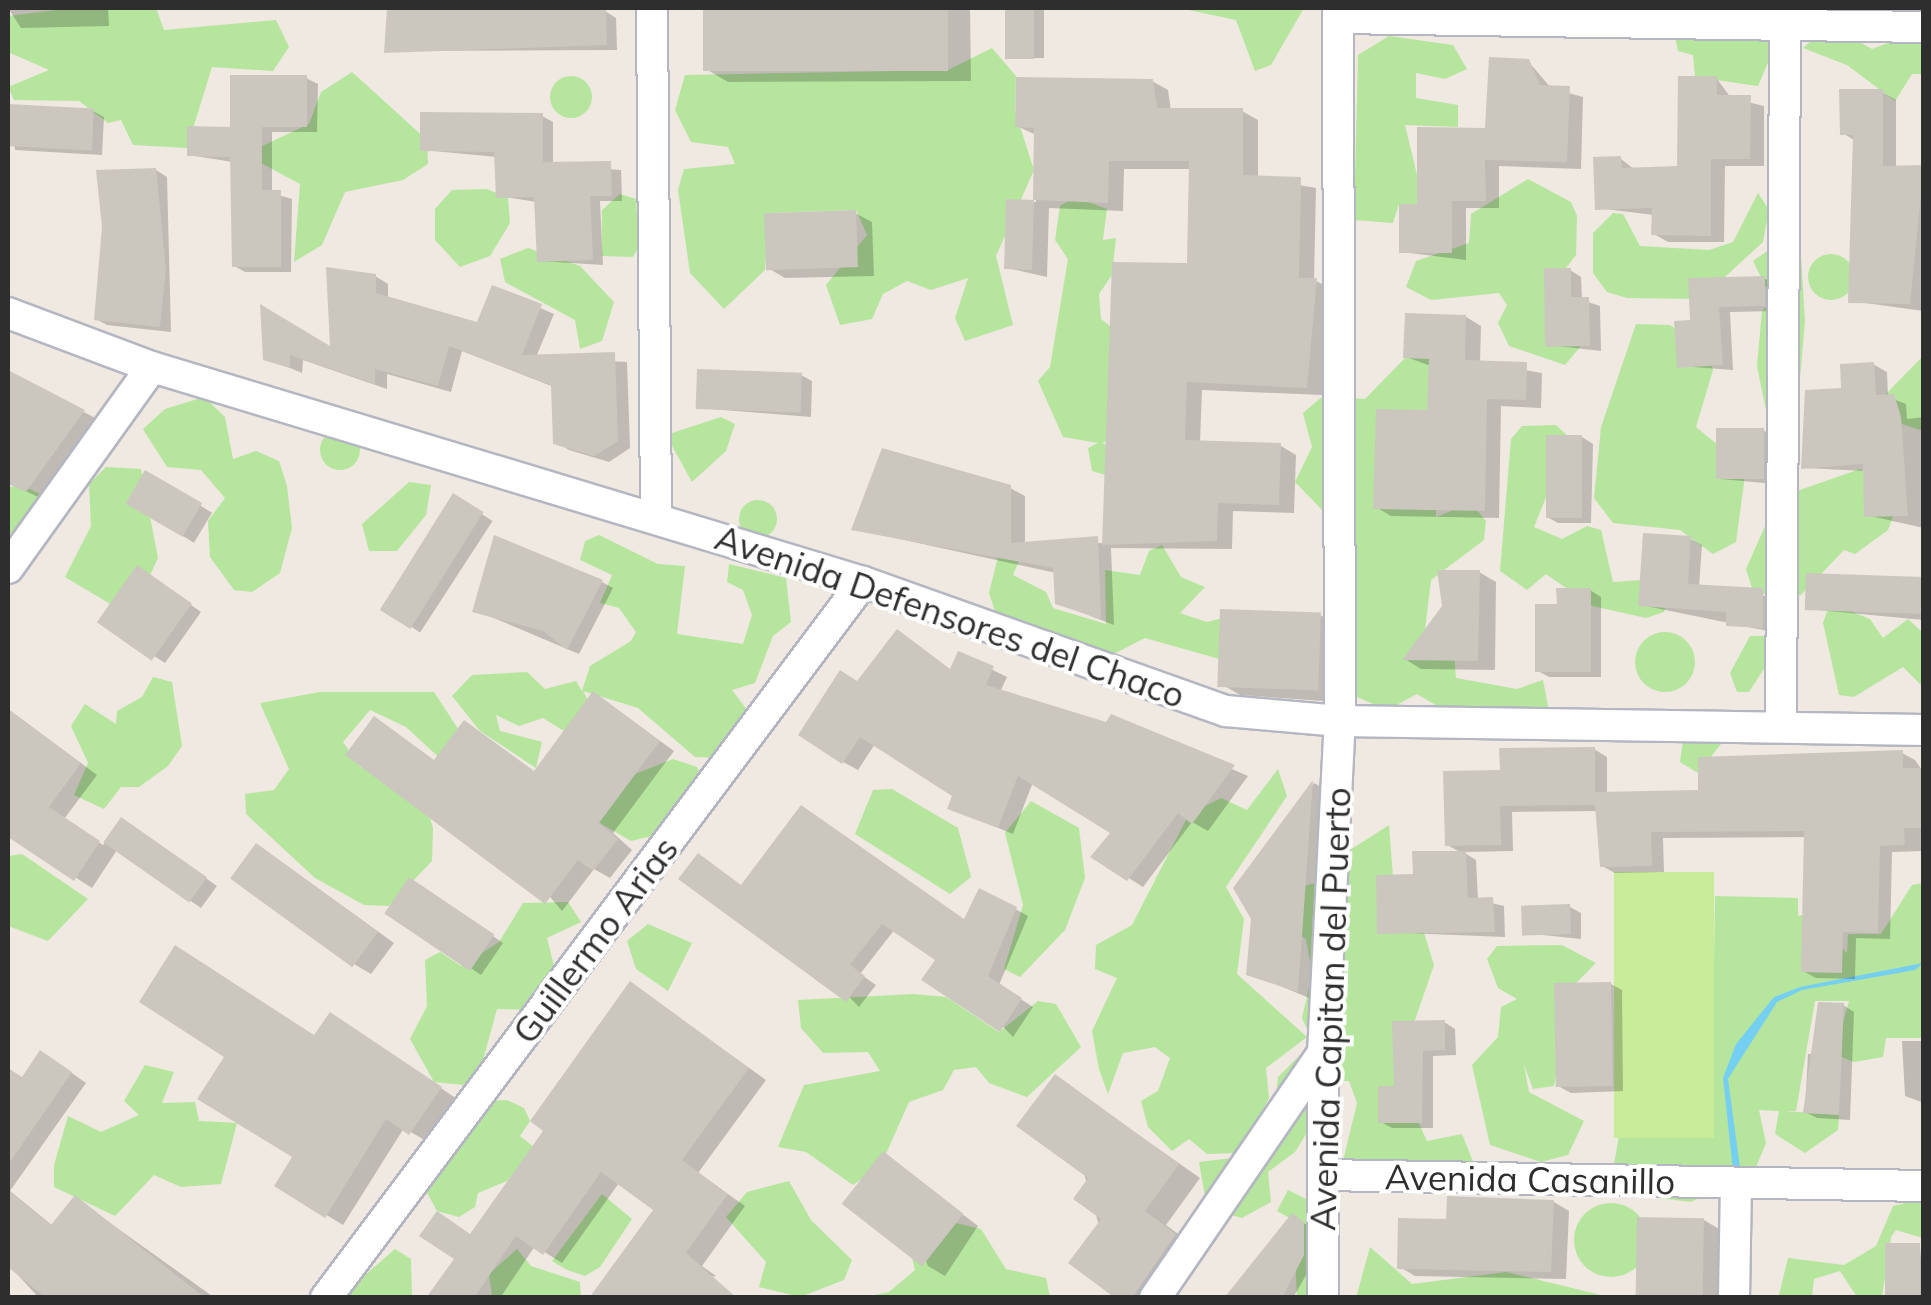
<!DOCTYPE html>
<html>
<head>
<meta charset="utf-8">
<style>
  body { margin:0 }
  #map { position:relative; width:1931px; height:1305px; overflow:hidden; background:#efe9e1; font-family:Mulish,sans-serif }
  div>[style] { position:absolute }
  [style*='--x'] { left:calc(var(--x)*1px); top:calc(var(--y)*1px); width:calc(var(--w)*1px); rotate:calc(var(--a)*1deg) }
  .green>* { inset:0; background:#b6e59e }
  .round { border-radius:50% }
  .pitch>* { inset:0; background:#c9ec9a; transform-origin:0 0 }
  .water>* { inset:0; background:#75cff0 }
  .shadow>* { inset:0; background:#0003; transform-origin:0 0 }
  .building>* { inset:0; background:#cbc7bf; transform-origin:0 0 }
  .roads { filter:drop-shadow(2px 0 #b4b7c1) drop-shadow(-2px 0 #b4b7c1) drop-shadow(0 2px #b4b7c1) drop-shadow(0 -2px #b4b7c1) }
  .minor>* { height:30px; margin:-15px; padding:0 15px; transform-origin:15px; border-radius:15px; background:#fff }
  span { translate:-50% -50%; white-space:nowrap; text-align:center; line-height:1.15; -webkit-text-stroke:8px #fff; paint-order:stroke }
  .street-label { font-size:35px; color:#2e2e2e }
  .frame { position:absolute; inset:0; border:10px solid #2e2e2e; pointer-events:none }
</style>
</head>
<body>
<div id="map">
  <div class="green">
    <div style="clip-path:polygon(72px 8px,156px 8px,164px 30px,276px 20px,289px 47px,273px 71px,212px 67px,187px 148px,133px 145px,121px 120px,108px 123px,79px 101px,14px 100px,8px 87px,49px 70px,8px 52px,8px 16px)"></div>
    <div style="clip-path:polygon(1179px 8px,1304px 8px,1271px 65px,1255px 71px,1236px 20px)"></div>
    <div style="clip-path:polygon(1698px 8px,1724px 8px,1768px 37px,1772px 53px,1758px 86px,1695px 77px,1693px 55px,1678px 51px,1674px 32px)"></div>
    <div style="clip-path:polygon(1829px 25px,1872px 49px,1904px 37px,1923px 42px,1923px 74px,1912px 74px,1895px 101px,1847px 65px,1803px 48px)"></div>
    <div style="clip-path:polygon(1389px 36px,1453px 45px,1467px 69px,1445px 79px,1416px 73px,1416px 98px,1458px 105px,1458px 127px,1405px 125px,1424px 204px,1399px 204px,1393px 223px,1354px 220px,1358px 55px)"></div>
    <div style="clip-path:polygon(992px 48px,1016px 76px,1015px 111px,1034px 170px,996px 256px,1013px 325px,965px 341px,955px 318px,968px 278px,931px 290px,907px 281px,883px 294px,872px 319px,840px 325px,826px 285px,867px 235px,856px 210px,768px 213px,765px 270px,724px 309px,690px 273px,678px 190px,684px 169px,735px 164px,728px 147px,691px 142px,675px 110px,685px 75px,948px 70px)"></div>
    <div style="clip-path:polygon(352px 72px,427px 140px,428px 164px,403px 180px,345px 192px,322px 245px,294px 262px,300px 184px,259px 162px,262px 146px,309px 124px,321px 92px)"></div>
    <div class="round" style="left:550px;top:76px;width:42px;height:42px"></div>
    <div style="clip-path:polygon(1528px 179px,1571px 202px,1577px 216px,1576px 255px,1557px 280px,1585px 341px,1565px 365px,1509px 346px,1498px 323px,1507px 305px,1499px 293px,1431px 300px,1406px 287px,1416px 261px,1469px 243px,1471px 214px)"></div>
    <div style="clip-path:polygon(487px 189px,508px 198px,510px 223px,490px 256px,460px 267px,435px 240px,435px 209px,452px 190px)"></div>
    <div style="clip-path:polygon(1758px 193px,1769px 210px,1763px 242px,1701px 299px,1627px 298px,1607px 292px,1593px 273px,1593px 233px,1613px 213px,1623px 214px,1640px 246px,1709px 250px,1733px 242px)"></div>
    <div style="clip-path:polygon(620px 194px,636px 199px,639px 247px,633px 257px,602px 256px,602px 210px)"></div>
    <div style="clip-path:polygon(1075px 197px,1107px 209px,1103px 240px,1116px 238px,1112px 275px,1099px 294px,1101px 319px,1128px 340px,1118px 436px,1102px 443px,1121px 451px,1120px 479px,1092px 471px,1088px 448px,1098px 443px,1063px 437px,1038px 381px,1050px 367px,1068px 259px,1055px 240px,1060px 206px)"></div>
    <div style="clip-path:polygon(1776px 245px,1801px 255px,1805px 321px,1796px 425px,1772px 440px,1757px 366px,1762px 311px,1772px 300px,1753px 261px)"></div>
    <div style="clip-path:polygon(528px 248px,580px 266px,614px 302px,602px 341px,580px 349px,575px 320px,505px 282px,500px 259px)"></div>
    <div class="round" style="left:1808px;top:254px;width:46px;height:46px"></div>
    <div style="clip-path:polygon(1636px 324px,1670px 325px,1708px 352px,1713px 370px,1696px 427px,1746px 468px,1736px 542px,1713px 554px,1680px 530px,1613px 523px,1594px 498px,1601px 427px)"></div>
    <div style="clip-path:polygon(1435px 342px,1436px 517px,1471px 503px,1486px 521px,1484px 540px,1431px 580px,1425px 630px,1454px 650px,1456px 678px,1517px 689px,1543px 680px,1550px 716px,1449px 713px,1417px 694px,1387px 710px,1348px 693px,1327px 515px,1295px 482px,1312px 447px,1303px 413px,1323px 396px,1365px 399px,1411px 352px)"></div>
    <div style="clip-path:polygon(1923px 356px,1923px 431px,1896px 422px,1885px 395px)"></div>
    <div style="clip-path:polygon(204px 397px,225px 417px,233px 459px,256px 451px,279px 461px,287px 486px,292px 528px,280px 573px,252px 592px,234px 590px,210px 557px,208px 521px,225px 498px,201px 470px,167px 467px,143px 429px,165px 409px)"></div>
    <div style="clip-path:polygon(721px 417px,735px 424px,726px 451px,692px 482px,666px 435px)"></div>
    <div style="clip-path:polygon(1556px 425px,1570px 438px,1534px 527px,1562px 539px,1587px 526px,1601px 530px,1613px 582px,1643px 580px,1667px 602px,1664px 612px,1646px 618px,1592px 606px,1546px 574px,1527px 590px,1500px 571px,1511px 439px,1522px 426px)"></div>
    <div class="round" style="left:320px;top:430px;width:40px;height:40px"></div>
    <div style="clip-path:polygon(106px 467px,141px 469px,158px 558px,147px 582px,112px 605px,65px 577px,91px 526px,89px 484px)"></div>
    <div style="clip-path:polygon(1860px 469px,1883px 483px,1896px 508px,1888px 530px,1855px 554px,1844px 550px,1801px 595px,1754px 594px,1746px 569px,1770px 515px,1797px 491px)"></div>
    <div style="clip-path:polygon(409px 482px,431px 485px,426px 515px,397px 551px,369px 551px,362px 524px)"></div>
    <div style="clip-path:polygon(23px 486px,47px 497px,23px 534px,8px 533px,8px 487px)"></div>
    <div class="round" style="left:739px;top:500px;width:38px;height:38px"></div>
    <div style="clip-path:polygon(599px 535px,658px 564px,685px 566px,677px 634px,743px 644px,752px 615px,743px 590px,727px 582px,729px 564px,786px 578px,791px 622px,773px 636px,755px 683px,732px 690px,748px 711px,723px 758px,695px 757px,638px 708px,583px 691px,591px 706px,564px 731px,543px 718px,519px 726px,496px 715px,500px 731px,542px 742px,536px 768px,480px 731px,452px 696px,472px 675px,527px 672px,545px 689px,576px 681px,582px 691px,590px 666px,631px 641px,636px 632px,619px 608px,600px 603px,612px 575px,580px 560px,585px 541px)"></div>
    <div style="clip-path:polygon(1162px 545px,1181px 577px,1205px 587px,1180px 613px,1207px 622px,1230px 616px,1223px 660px,1145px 638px,1098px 662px,999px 623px,989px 593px,998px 557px,1021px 556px,1013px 575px,1046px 592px,1053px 608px,1106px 624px,1105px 570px,1140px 575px,1149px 551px)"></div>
    <div style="clip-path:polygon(1830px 603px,1870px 619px,1883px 638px,1908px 619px,1923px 633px,1923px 687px,1903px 667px,1854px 697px,1839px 695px,1823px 623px)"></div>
    <div class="round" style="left:1635px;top:632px;width:60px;height:60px"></div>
    <div style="clip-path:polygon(1750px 636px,1767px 636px,1771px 658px,1749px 692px,1737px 692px,1730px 673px)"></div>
    <div style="clip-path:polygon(153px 677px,172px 682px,182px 746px,168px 766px,139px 787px,121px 787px,104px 809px,74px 795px,88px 763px,71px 726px,85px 704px,116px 724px,117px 711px,142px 697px)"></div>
    <div style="clip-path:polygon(320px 692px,434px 692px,489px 776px,483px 798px,406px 727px,370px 710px,343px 742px,360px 767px,418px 777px,433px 828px,432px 861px,389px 906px,364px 905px,315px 878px,246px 814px,245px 794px,274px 790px,289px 769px,260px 703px)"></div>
    <div style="clip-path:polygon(1725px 739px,1698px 773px,1680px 762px,1683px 740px)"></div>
    <div style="clip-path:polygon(673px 759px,697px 767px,707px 791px,677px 830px,631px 841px,588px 816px,620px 780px)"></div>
    <div style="clip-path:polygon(1278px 769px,1287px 796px,1226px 887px,1244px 919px,1237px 974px,1307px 1037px,1266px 1068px,1269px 1098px,1239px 1153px,1207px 1154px,1189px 1139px,1172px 1151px,1148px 1127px,1141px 1101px,1158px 1091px,1170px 1058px,1155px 1047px,1123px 1053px,1108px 1094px,1099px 1069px,1092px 1031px,1117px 978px,1095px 969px,1096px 945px,1132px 925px,1189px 814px,1221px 798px,1247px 810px)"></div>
    <div style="clip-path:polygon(892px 789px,958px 828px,971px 877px,950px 894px,855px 834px,873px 790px)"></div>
    <div style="clip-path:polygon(1031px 801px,1079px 828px,1085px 878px,1065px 930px,1020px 977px,1004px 969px,1023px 905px,1005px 833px)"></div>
    <div style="clip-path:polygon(1389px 825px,1394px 891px,1420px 920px,1434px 965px,1415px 1020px,1410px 1104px,1427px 1141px,1462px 1134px,1476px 1169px,1343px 1161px,1357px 1103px,1349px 1081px,1339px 1081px,1295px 1152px,1268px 1172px,1271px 1202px,1242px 1218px,1207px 1208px,1199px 1162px,1240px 1157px,1275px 1105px,1278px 1077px,1313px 1042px,1302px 1018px,1312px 974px,1306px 939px,1289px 928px,1288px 891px,1345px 874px,1350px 850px)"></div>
    <div style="clip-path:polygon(22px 854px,88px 899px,48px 941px,8px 926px,8px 856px)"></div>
    <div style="clip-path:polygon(1923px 883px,1923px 1038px,1886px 1038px,1883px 1057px,1854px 1062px,1834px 1054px,1849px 1001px,1815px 1001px,1796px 1111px,1785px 1111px,1839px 1115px,1838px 1130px,1805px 1153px,1775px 1134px,1779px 1111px,1759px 1110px,1766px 1143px,1754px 1172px,1691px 1202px,1625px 1194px,1614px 1164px,1620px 1130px,1712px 1098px,1715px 896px,1798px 898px,1798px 916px,1809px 913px,1847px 953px,1848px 934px,1881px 934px,1912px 885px)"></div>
    <div style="clip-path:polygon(568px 902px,581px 922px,547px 938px,556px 974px,532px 1010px,497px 1009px,480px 1071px,463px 1085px,434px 1082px,410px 1039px,427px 1006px,425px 960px,440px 952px,461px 966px,499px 942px,523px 903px)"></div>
    <div style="clip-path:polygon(648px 924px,692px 943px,668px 991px,636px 969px,627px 941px)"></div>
    <div style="clip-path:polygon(1562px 945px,1596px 963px,1576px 983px,1554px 1086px,1533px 1089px,1524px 1065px,1529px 1092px,1584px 1121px,1568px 1155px,1541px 1162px,1490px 1145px,1472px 1065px,1498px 1037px,1501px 1007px,1517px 999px,1498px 988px,1487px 959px,1497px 946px)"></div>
    <div style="clip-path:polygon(914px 994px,946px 997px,999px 1032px,1038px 1001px,1056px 1004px,1081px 1047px,1027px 1097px,989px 1083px,976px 1067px,954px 1070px,943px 1090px,909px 1102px,881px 1165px,853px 1185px,806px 1152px,778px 1147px,804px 1085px,880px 1071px,868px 1052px,823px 1053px,801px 1028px,798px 1000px)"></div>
    <div style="clip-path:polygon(145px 1065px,174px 1072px,162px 1103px,195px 1102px,199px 1121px,237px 1123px,221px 1184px,181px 1187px,154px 1175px,115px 1216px,54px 1187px,54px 1165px,68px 1116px,101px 1132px,139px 1115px,124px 1101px)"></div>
    <div style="clip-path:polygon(507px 1100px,524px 1108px,530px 1121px,520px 1136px,535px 1148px,507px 1181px,478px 1193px,475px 1207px,459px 1217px,437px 1211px,425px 1189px,487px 1101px)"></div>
    <div style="clip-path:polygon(789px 1181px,811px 1220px,852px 1260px,844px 1280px,800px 1297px,759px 1287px,766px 1262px,726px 1217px,747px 1192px)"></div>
    <div style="clip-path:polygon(1288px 1190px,1316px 1204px,1323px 1297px,1297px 1297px,1293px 1220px,1277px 1211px)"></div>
    <div style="clip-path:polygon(602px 1194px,632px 1219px,600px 1267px,585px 1276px,567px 1270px,552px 1261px)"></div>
    <div style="clip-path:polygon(1923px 1199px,1923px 1238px,1896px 1230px,1891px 1237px,1882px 1297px,1857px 1297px,1840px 1271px,1814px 1279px,1812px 1297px,1779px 1295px,1788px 1258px,1844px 1265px,1876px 1246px,1893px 1206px)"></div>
    <div class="round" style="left:1574px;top:1203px;width:74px;height:74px"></div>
    <div style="clip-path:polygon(956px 1223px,981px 1229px,1006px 1269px,1046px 1278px,1050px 1297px,860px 1298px,889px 1292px,915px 1270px,911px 1254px)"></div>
    <div style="clip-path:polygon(1370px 1247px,1412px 1284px,1506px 1272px,1609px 1297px,1356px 1298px)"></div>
    <div style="clip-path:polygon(395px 1249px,411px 1259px,412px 1297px,340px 1297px)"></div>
    <div style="clip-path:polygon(517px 1249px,531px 1266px,580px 1282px,581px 1297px,492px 1297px,489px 1274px)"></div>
  </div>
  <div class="pitch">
    <div style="left:1614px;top:872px;width:100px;height:266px"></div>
  </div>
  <div class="water">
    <div style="clip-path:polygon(1923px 963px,1915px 970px,1802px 990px,1777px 1002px,1728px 1079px,1741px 1175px,1923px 1202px,1734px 1179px,1723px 1078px,1736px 1044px,1774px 997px,1800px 987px)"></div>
  </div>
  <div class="shadow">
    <div style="clip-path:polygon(8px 8px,108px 8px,109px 26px,21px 28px)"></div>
    <div style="clip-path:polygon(495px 8px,605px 11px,616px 18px,617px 50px,387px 51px)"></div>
    <div style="clip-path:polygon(706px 8px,970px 8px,971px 81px,728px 82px,706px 69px)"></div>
    <div style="left:1008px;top:8px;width:36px;height:50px"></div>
    <div style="clip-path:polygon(1528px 61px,1551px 88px,1583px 97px,1581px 169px,1499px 166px,1499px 208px,1466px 208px,1466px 260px,1402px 252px,1420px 207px,1488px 130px)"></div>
    <div style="clip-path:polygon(306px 78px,318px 84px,317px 132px,272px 132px,272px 193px,292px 199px,291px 272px,245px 272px,234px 266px,233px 162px,189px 155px)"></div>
    <div style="clip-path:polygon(1717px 79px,1731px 98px,1764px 106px,1764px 166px,1725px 166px,1724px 242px,1668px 242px,1654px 234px,1654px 215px,1597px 208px,1620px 158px,1635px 170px,1679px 168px)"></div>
    <div style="clip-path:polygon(1152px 81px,1168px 90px,1171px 111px,1242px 111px,1258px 120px,1258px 178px,1316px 188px,1314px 280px,1332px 289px,1322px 395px,1202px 390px,1200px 443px,1281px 446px,1296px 455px,1294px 513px,1233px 511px,1232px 549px,1111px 548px,1114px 625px,1057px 603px,1056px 573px,854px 529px,1010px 488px,1025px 496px,1025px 544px,1105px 543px,1189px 266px,1191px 169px,1124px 169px,1123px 211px,1049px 208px,1047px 277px,1007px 268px,1008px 202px,1036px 202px,1036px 135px,1017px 126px)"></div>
    <div style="clip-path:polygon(1882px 92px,1896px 100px,1896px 168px,1924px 167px,1923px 311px,1851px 301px,1856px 141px,1842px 133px)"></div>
    <div style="clip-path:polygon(8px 107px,93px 111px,104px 117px,102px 155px,15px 150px)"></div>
    <div style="clip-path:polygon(542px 116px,553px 122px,553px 165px,621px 170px,622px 201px,600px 201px,603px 265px,539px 261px,537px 202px,498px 196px,497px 157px,423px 150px)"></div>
    <div style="clip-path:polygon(156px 170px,167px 177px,171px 332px,107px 325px,96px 319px)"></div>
    <div style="clip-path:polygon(855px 213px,872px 222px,874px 276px,785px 278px,768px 268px)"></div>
    <div style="clip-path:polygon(1570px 270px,1581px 277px,1582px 300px,1600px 306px,1601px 351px,1548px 345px)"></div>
    <div style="clip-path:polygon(375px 276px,388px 284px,388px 299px,479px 325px,494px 288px,554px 314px,536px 357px,627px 362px,630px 448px,609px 462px,569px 450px,556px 442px,554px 387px,462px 351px,451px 392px,387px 374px,387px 389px,303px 360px,302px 373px,266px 358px,263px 308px,333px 350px)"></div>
    <div style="clip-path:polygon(1764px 278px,1775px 285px,1775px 311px,1730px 312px,1733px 370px,1680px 366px,1692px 323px)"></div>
    <div style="clip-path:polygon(1466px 317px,1481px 326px,1480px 363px,1542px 373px,1541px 408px,1501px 406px,1499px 518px,1391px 516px,1376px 507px,1430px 413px,1431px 366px,1406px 357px)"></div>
    <div style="clip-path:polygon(1873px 364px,1887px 372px,1888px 397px,1906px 404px,1907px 419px,1924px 417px,1924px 528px,1866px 515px,1865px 471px,1804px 468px,1844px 390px)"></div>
    <div style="clip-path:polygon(8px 372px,101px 421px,45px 500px,8px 483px)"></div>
    <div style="clip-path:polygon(801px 375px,812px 381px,811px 417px,698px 408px)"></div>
    <div style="clip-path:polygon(1763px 430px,1774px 437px,1774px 484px,1721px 479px)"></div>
    <div style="clip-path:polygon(1582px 437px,1593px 444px,1591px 523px,1558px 523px,1547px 517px)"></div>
    <div style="left:146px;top:473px;width:77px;height:35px;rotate:31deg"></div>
    <div style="left:454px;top:496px;width:46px;height:133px;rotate:33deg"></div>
    <div style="clip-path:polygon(1691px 539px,1702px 545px,1699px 587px,1774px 597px,1773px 632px,1641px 605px)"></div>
    <div style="clip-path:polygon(1479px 572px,1496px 582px,1495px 670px,1421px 669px,1405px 659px)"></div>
    <div style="clip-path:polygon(149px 575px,201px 612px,165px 663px,100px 621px)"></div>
    <div style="clip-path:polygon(1924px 580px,1924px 620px,1807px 609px)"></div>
    <div style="clip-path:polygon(602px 582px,613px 588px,579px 654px,475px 610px)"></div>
    <div style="clip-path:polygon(1590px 590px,1601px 597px,1601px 677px,1549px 677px,1538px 671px,1559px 607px)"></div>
    <div style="clip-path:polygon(1320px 615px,1337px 625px,1338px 702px,1240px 695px,1223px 685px)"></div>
    <div style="clip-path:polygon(960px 654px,1007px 677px,1000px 692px,1106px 725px,1112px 717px,1248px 776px,1208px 831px,1192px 822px,1143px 887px,1094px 856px,1114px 833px,1033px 782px,1013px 834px,950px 808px,955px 795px,875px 744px,858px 770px,843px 762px,858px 683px,952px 671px)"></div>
    <div style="clip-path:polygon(609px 704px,674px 751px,613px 833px,632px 850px,610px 878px,594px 869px,562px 911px,436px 762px,536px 773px)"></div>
    <div style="clip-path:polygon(8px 709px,97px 775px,64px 819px,103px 845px,121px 820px,132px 826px,217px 886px,201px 908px,117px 850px,92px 888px,8px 834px)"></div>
    <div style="clip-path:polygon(1594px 749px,1607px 757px,1607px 794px,1701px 792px,1902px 753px,1915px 760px,1924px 773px,1924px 851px,1892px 852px,1890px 939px,1856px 938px,1855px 979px,1816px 978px,1803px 971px,1807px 837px,1663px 838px,1664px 872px,1615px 873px,1602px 866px,1598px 811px,1512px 812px,1513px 851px,1463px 852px,1476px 860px,1478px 900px,1504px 906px,1505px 937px,1379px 932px,1415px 876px,1462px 853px,1447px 845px,1502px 772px)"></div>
    <div style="clip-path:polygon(1314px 783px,1330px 792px,1314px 1000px,1249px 973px,1254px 918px,1236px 888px)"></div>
    <div style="clip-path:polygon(273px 856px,394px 943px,371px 974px,354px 964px)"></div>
    <div style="clip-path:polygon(421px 886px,503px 943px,481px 975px,388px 912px)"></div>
    <div style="clip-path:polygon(742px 887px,965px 922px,1015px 909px,1028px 916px,999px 985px,1033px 1007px,1013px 1037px,938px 959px,895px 929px,860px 974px,876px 985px,859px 1007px)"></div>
    <div style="clip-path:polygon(1570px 907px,1581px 913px,1581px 939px,1524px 933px)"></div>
    <div style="clip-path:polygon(631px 984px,766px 1080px,698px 1173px,745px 1206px,702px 1266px,716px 1276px,592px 1298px,657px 1210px,619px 1183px,562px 1263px,535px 1246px,500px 1298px,432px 1298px,546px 1130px)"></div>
    <div style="clip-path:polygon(1611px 984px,1622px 990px,1623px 1091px,1571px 1093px,1560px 1087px)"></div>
    <div style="clip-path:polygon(1843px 1005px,1854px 1012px,1850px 1120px,1817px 1118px,1805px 1112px,1808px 1054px,1819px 1054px)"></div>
    <div style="clip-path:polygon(1444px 1022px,1455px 1029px,1456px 1055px,1433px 1056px,1433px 1128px,1392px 1128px,1381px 1122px,1397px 1089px,1394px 1023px)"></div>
    <div style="clip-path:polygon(348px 1025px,457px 1099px,428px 1142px,404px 1128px,343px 1225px,277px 1185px,295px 1156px,316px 1038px)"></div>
    <div style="clip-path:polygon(1902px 1041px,1924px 1041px,1924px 1103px,1905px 1096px)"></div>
    <div style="clip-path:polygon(56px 1062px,86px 1083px,10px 1191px,53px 1226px,75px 1198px,215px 1298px,39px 1298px,8px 1264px,8px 1069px,23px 1080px)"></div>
    <div style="clip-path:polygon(1056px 1077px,1200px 1178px,1166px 1225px,1197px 1248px,1163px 1298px,1120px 1298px)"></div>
    <div style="clip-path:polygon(884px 1154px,978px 1226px,945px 1276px,928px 1266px)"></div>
    <div style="clip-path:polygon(1554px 1202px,1569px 1211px,1566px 1279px,1415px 1276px,1400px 1267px,1448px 1222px)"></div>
    <div style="clip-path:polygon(1704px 1220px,1719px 1229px,1720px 1298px,1640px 1298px)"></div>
    <div style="clip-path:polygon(1302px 1222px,1314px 1230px,1314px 1261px,1293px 1298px,1227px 1298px)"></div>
    <div style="clip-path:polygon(1920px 1246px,1924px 1298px,1886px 1298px)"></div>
  </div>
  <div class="building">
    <div style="clip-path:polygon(387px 8px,606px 9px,607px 45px,384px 53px)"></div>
    <div style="left:703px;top:8px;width:245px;height:63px"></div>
    <div style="left:1005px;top:8px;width:29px;height:51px"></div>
    <div style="clip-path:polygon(1489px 57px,1529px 59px,1540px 85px,1570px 86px,1567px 162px,1485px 160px,1486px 201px,1452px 201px,1452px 253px,1399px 253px,1399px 204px,1417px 204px,1417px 127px,1485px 128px)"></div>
    <div style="clip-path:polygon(230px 75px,307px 75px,307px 127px,262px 127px,262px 190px,281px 190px,281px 267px,232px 267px,230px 157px,187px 156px,187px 126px,230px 127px)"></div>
    <div style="clip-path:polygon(1678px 76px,1717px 76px,1717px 95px,1751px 95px,1750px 159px,1711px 159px,1711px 236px,1651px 235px,1652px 208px,1595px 210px,1593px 157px,1621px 156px,1622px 168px,1677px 166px)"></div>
    <div style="clip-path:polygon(1016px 77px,1153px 79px,1157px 108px,1243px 108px,1243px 175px,1301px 177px,1299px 278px,1317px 278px,1307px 388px,1187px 382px,1185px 440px,1281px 443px,1279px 505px,1218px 503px,1217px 541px,1102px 545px,1112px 262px,1187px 263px,1189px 161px,1109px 161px,1108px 203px,1034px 200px,1032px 270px,1004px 269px,1006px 199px,1033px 200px,1034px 128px,1015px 127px)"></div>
    <div style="clip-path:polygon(1839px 89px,1883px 89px,1883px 166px,1924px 165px,1910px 304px,1848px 303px,1853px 135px,1840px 135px)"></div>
    <div style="left:8px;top:104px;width:86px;height:42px;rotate:3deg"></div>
    <div style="clip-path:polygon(420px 112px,543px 113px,543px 162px,611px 161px,612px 196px,590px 196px,593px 260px,537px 262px,534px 197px,496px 198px,494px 152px,420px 151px)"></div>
    <div style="clip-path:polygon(156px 168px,166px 270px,160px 327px,94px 320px,102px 227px,96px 170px)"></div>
    <div style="left:856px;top:210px;width:57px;height:92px;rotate:88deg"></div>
    <div style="clip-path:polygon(326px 267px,376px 274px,376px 293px,477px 322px,492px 285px,542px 304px,522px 355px,615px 352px,618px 441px,594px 456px,553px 444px,551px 385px,449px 346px,438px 386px,375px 369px,375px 384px,290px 355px,290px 368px,263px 360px,260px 304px,330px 346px)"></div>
    <div style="clip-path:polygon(1544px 268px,1571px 268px,1571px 297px,1589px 297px,1590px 346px,1545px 347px)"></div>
    <div style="clip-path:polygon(1765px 276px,1765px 306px,1719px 307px,1723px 365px,1677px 368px,1674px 321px,1690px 320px,1688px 278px)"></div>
    <div style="clip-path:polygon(1405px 313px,1466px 315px,1465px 360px,1527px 362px,1526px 400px,1487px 399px,1485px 511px,1373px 509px,1376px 409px,1427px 410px,1429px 359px,1403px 358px)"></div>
    <div style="clip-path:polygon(1874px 362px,1876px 395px,1894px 394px,1901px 417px,1908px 516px,1864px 517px,1863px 464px,1801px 469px,1805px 390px,1841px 388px,1840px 364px)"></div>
    <div style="left:697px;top:369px;width:105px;height:40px;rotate:2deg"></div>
    <div style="clip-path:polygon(8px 370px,85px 410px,26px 492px,8px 484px)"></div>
    <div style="left:1764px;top:428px;width:51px;height:48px;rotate:90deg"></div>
    <div style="left:1546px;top:435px;width:36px;height:83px"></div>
    <div style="clip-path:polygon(882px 448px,1011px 485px,1011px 543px,1098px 536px,1101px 619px,1055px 604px,1053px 568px,851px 530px)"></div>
    <div style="left:145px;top:470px;width:66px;height:39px;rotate:30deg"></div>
    <div style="left:453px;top:493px;width:36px;height:138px;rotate:32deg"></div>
    <div style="clip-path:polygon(1643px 533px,1691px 536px,1688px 584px,1763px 588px,1763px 628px,1726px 626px,1726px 612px,1638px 606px)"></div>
    <div style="clip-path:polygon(494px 535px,603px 580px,567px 650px,543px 631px,472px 612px)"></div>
    <div style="left:137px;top:565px;width:67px;height:70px;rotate:35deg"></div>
    <div style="clip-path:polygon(1437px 570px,1480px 570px,1478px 661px,1402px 660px,1442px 606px)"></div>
    <div style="left:1806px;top:573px;width:118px;height:37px;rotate:2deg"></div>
    <div style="clip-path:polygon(1556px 588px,1591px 588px,1591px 672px,1535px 672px,1535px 604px,1557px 604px)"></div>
    <div style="left:1220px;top:609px;width:101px;height:78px;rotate:2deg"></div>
    <div style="clip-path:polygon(897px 629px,950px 669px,958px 651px,994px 666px,986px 685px,1106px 722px,1111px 714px,1235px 765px,1192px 824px,1178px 813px,1127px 881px,1090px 857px,1110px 833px,1018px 776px,998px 828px,947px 809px,952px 796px,860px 737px,842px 764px,798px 735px,840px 670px,857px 681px)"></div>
    <div style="clip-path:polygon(593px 691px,660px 741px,599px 823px,618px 839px,593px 871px,578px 860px,545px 904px,345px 755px,374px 716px,434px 760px,464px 720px,534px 771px)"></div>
    <div style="clip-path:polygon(8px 709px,81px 763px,49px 807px,100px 841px,74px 881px,8px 837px)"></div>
    <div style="clip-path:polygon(1595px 747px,1595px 792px,1698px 790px,1698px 757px,1903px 750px,1903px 768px,1924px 768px,1924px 828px,1904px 828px,1905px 845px,1880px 846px,1878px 933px,1843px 932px,1842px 973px,1801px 972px,1804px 831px,1651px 832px,1652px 866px,1600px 867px,1595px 805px,1500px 806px,1501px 845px,1445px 846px,1443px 771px,1500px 770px,1499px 748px)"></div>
    <div style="clip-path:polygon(1313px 780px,1298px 992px,1246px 975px,1251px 919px,1233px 888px)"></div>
    <div style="clip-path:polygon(801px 805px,964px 919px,979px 888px,1017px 907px,988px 976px,1022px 998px,1000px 1032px,921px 980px,935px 960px,882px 924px,850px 965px,865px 976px,846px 1002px,678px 879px,698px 853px,741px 885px)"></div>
    <div style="left:121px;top:817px;width:105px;height:31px;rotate:35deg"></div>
    <div style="left:256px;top:843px;width:151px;height:44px;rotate:36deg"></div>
    <div style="clip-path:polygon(1412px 851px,1466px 851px,1468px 898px,1493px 897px,1495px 932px,1377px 934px,1376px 875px,1413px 874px)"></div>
    <div style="left:409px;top:877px;width:103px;height:44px;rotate:34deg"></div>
    <div style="left:1570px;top:904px;width:30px;height:49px;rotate:88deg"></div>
    <div style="clip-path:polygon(175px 945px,314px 1035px,330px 1012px,442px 1087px,409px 1135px,386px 1119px,325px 1218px,274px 1186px,292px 1157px,197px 1099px,224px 1057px,139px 1002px)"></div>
    <div style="clip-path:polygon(630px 981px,749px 1068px,682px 1160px,728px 1194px,686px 1253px,737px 1298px,589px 1298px,653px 1210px,601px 1172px,543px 1255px,516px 1236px,474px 1298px,426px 1298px,454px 1259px,419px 1236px,437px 1211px,470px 1234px,543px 1131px,530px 1121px)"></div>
    <div style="left:1611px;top:982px;width:104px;height:57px;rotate:89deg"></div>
    <div style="clip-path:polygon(1818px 1002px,1844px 1003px,1839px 1115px,1803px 1113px)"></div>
    <div style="clip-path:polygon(1445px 1020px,1445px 1050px,1423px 1051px,1422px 1123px,1378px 1123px,1378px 1086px,1394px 1086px,1392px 1021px)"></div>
    <div style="clip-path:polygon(40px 1050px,72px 1072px,8px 1165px,8px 1068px,22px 1077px)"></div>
    <div style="clip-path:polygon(1055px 1074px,1179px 1164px,1145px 1211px,1176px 1234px,1132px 1298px,1115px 1298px,1068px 1263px,1101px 1219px,1073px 1199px,1088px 1178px,1016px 1126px)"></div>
    <div style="left:883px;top:1151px;width:102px;height:67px;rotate:38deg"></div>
    <div style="clip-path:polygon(8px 1190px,51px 1225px,75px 1195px,205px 1298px,46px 1298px,8px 1267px)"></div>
    <div style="clip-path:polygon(1447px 1196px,1554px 1200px,1551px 1272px,1397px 1269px,1398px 1218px,1446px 1219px)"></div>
    <div style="clip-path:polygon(1292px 1213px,1304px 1222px,1304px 1255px,1282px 1298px,1224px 1298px)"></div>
    <div style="left:1637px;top:1217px;width:67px;height:81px;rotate:1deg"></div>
    <div style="left:1885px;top:1243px;width:35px;height:55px"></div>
  </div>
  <div class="roads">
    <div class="minor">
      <div style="--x:652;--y:8;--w:508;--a:89.55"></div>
      <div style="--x:1338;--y:18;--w:586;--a:0.88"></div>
      <div style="--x:8;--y:313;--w:154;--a:20.6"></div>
      <div style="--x:152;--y:367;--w:743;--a:16.82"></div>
      <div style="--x:863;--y:582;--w:385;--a:19.6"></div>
      <div style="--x:1226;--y:711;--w:114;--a:5"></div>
      <div style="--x:1340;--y:721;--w:584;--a:0.88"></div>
      <div style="--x:8;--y:568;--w:247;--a:-54.4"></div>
      <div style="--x:1781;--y:727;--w:702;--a:-89.67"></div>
      <div style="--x:1324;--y:1175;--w:600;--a:1.05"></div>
      <div style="--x:326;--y:1298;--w:895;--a:-53.13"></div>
      <div style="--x:1155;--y:1298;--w:297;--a:-55.6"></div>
      <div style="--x:1323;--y:1298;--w:245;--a:-90"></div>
      <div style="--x:1323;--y:1053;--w:332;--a:-87.1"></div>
      <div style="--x:1340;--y:721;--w:713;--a:-90.16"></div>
      <div style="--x:1734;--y:1298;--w:114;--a:-89"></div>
    </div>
  </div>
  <div class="street-label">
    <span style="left:950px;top:616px;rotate:19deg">Avenida Defensores del Chaco</span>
    <span style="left:595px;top:940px;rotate:-53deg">Guillermo Arias</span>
    <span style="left:1330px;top:1009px;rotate:-88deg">Avenida Capitan del Puerto</span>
    <span style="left:1530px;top:1179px;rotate:1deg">Avenida Casanillo</span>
  </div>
  <div class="frame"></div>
</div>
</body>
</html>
